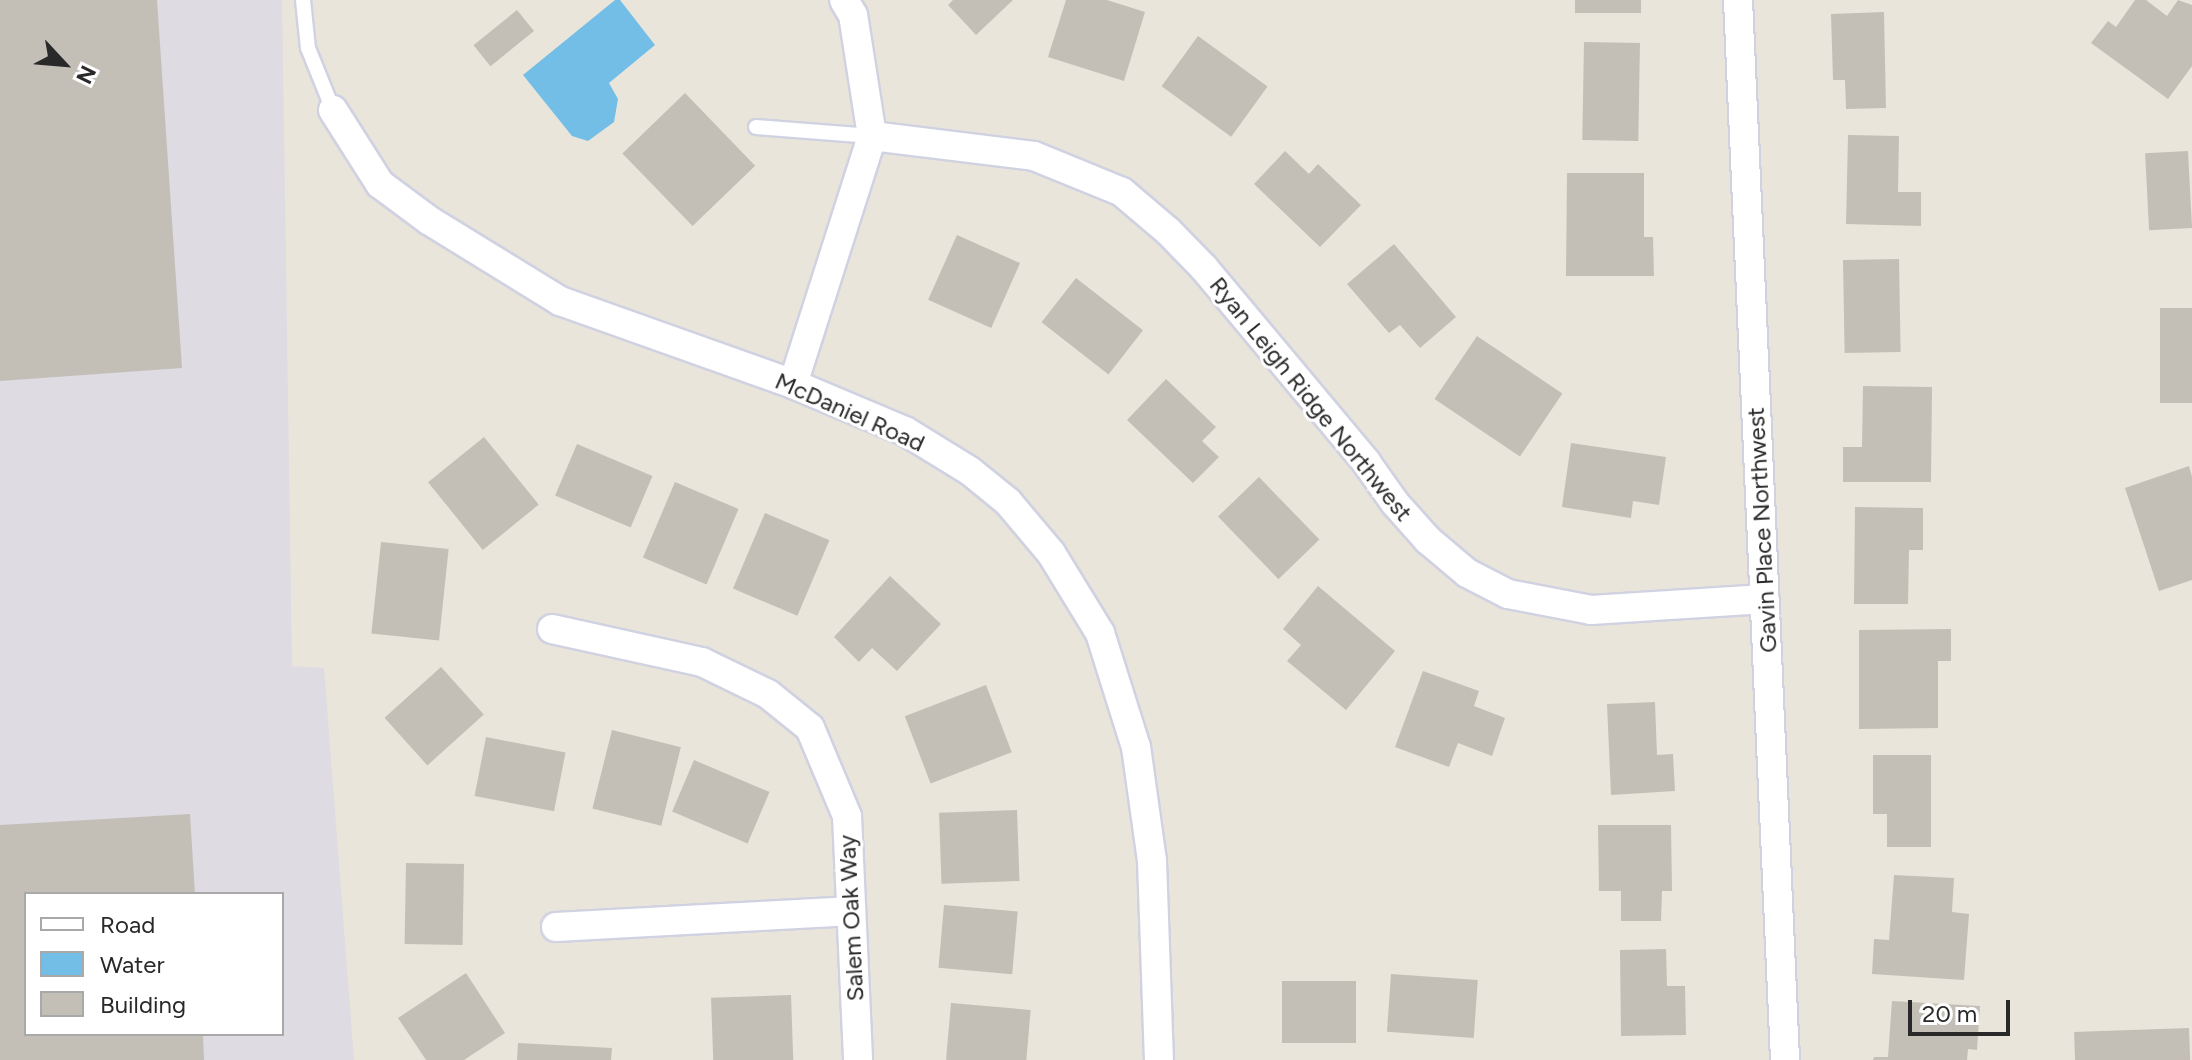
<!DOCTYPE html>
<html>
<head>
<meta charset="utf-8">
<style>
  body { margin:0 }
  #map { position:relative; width:2192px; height:1060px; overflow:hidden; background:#eae5db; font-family:Figtree,sans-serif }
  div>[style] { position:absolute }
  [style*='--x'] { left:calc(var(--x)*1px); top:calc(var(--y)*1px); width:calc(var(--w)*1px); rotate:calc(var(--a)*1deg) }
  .industrial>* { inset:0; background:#dedbe3 }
  .water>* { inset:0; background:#73bee7 }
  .building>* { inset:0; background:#c3bfb7; transform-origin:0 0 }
  .roads { filter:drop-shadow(2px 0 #d0d2e1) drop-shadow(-2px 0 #d0d2e1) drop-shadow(0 2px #d0d2e1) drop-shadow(0 -2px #d0d2e1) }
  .service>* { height:14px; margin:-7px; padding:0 7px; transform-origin:7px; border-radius:7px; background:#fff }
  .minor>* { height:28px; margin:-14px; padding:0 14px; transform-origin:14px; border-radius:14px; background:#fff }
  span { translate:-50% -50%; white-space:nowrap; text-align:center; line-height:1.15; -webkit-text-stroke:6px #fff; paint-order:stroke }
  .street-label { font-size:24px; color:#292929 }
  .legend { position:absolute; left:24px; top:892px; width:260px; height:144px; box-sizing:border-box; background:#fff; border:2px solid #a9a9a9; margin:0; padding:10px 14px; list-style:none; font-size:24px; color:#292929 }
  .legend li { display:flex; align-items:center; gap:16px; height:40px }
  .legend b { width:40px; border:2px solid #a9a9a9 }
  .north { position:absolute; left:24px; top:24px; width:80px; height:80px; -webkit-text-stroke:6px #fff; paint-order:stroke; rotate:116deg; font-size:22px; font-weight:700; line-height:32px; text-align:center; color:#292929 }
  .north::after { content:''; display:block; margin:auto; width:28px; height:36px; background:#292929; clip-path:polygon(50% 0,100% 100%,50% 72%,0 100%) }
  .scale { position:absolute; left:1908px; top:1000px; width:102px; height:36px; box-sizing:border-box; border:4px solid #292929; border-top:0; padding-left:10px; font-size:24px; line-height:28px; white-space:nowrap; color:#292929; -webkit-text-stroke:6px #fff; paint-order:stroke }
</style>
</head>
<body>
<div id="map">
  <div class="industrial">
    <div style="clip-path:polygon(evenodd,0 0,282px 0,292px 666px,324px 668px,354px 1060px,0 1060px,0 0,26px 894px,282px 894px,282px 1034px,26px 1034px,26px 894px)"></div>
  </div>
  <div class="water">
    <div style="clip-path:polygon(615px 0,620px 0,655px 45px,609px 83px,618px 99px,614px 122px,588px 141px,572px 136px,523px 75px)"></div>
  </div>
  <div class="building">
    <div style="clip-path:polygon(0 0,157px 0,182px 368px,0 381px)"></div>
    <div style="clip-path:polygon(953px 0,1013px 0,976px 35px,948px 5px)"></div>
    <div style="clip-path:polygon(1066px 0,1107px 0,1145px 12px,1124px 81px,1048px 57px)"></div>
    <div style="left:1575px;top:0;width:66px;height:13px"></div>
    <div style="clip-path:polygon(2135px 0,2146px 0,2167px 16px,2178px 0,2192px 5px,2192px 66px,2168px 99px,2091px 43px,2108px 21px,2116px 27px)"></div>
    <div style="left:517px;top:10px;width:27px;height:56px;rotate:51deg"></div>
    <div style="clip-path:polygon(1884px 12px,1886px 108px,1846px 109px,1845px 80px,1833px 80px,1831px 14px)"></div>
    <div style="left:1198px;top:36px;width:86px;height:62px;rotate:36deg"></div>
    <div style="left:1584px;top:42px;width:56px;height:98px;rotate:1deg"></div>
    <div style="left:685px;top:93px;width:101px;height:87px;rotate:46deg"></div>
    <div style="clip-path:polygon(1848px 135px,1899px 136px,1898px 192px,1921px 192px,1921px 226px,1846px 224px)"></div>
    <div style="clip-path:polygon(1285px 151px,1309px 174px,1318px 164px,1361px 205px,1320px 247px,1254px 184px)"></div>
    <div style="left:2188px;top:151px;width:77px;height:43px;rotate:87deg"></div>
    <div style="clip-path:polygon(1567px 173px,1644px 173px,1644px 237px,1653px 237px,1654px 276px,1566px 276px)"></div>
    <div style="left:957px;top:235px;width:69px;height:71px;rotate:24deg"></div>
    <div style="clip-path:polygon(1394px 244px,1456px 317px,1420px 348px,1400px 325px,1389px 333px,1347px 284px)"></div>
    <div style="left:1899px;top:259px;width:93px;height:56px;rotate:89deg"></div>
    <div style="left:1076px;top:278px;width:85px;height:56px;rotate:38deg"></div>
    <div style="left:2192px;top:308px;width:95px;height:32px;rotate:90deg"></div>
    <div style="left:1477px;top:336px;width:103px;height:76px;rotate:34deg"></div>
    <div style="clip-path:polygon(1166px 379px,1216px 427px,1202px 441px,1219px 457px,1193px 483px,1127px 420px)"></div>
    <div style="clip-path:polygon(1863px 386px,1932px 387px,1931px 482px,1843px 482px,1843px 447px,1862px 447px)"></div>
    <div style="left:484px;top:437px;width:87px;height:72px;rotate:51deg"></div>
    <div style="clip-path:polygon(1571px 443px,1666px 457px,1659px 505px,1633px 501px,1631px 518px,1562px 507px)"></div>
    <div style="left:577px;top:444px;width:82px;height:56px;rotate:23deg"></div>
    <div style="clip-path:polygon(2189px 466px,2192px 477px,2192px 580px,2159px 591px,2125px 488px)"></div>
    <div style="left:1259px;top:477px;width:87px;height:57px;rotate:46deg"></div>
    <div style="left:675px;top:482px;width:69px;height:82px;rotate:23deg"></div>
    <div style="clip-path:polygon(1855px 507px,1923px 508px,1923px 550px,1909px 550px,1908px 604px,1854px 604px)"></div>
    <div style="left:765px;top:513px;width:70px;height:82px;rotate:23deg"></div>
    <div style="left:381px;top:542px;width:68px;height:92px;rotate:6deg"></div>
    <div style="clip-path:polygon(890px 576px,941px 624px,897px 671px,872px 648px,859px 662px,834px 637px)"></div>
    <div style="clip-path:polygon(1318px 586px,1395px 651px,1346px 710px,1287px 661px,1301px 645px,1283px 629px)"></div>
    <div style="clip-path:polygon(1951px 629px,1951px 661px,1938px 661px,1938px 728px,1859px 729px,1859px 630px)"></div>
    <div style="left:441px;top:667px;width:64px;height:76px;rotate:48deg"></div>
    <div style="clip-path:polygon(1423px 671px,1479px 691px,1474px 706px,1505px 718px,1492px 756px,1458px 743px,1449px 767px,1395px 747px)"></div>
    <div style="left:986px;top:685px;width:72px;height:87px;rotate:69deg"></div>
    <div style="clip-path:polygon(1655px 702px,1657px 755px,1673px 754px,1675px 791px,1611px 795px,1607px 704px)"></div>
    <div style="left:612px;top:730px;width:71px;height:81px;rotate:14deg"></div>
    <div style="left:486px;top:737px;width:81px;height:60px;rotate:11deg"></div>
    <div style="clip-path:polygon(1873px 755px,1931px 755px,1931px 847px,1887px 847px,1887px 814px,1873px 814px)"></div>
    <div style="left:694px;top:760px;width:82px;height:56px;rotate:23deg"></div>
    <div style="left:1017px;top:810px;width:71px;height:78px;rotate:88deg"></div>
    <div style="clip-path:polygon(190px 814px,195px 894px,26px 894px,26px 1034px,203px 1034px,204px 1060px,0 1060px,0 825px)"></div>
    <div style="clip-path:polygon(1598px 825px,1671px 825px,1672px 891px,1662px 891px,1661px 921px,1621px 921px,1621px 891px,1599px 891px)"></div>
    <div style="left:406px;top:863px;width:58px;height:81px;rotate:1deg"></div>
    <div style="clip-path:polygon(1894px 875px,1954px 878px,1952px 912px,1969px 914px,1964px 980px,1872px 974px,1874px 939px,1889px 940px)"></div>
    <div style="left:944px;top:905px;width:74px;height:63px;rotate:5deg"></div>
    <div style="clip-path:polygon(1666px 949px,1667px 986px,1685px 986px,1686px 1035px,1621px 1036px,1620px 950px)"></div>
    <div style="clip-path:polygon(466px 973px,505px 1033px,464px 1060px,426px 1060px,398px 1018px)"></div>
    <div style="left:1391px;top:974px;width:87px;height:58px;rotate:4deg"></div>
    <div style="left:1356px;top:981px;width:62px;height:74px;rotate:90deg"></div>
    <div style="left:791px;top:995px;width:65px;height:80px;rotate:88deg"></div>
    <div style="clip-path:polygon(1892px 1001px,1980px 1006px,1977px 1050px,1968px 1049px,1967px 1060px,1873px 1060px,1874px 1057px,1888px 1057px)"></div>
    <div style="left:951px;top:1003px;width:80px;height:57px;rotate:5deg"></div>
    <div style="left:2189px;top:1028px;width:32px;height:115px;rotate:88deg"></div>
    <div style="clip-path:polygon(518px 1043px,612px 1048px,611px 1060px,517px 1060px)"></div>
  </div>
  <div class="roads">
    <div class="service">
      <div style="--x:303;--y:0;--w:48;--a:84.1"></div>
      <div style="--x:308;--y:48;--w:67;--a:68"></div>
      <div style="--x:756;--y:127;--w:116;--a:4.4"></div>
    </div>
    <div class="minor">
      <div style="--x:1738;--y:0;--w:1061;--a:87.46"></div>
      <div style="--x:333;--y:110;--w:88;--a:57.6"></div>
      <div style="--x:380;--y:184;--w:62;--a:36.5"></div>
      <div style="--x:430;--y:221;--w:153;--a:31.6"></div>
      <div style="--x:560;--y:301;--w:247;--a:19.6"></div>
      <div style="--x:793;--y:384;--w:121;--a:22.8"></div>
      <div style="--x:905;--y:431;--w:76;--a:31.6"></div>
      <div style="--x:970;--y:471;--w:49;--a:39.2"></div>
      <div style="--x:1008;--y:502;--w:67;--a:49.9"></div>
      <div style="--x:1051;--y:553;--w:94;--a:58.5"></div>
      <div style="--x:1100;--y:633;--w:120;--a:72.5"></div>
      <div style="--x:1136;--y:747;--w:115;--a:82"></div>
      <div style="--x:1152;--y:861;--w:199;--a:88"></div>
      <div style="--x:872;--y:136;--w:163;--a:7"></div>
      <div style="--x:1034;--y:156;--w:95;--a:22.2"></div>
      <div style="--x:1122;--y:192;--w:60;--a:40.3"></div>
      <div style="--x:1168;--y:231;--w:52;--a:45.8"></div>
      <div style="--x:1204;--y:268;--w:253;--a:50.1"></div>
      <div style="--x:1366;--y:462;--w:50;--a:54.7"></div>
      <div style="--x:1395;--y:503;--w:50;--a:48.3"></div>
      <div style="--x:1428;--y:540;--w:51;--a:40.2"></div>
      <div style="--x:1467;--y:573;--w:46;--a:27.1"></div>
      <div style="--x:1508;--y:594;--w:85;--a:10.9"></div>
      <div style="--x:1591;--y:610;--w:174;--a:-3.6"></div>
      <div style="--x:793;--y:384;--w:260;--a:-72.3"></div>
      <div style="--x:872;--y:136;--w:122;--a:-98.9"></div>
      <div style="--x:853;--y:15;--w:17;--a:-121"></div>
      <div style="--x:552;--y:629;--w:154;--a:12.4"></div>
      <div style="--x:702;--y:662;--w:73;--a:25.9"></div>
      <div style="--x:768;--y:694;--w:54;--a:39"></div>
      <div style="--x:810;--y:728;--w:95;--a:67.2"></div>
      <div style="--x:847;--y:816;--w:244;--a:87.4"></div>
      <div style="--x:556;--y:927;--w:293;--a:-3.1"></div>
    </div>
  </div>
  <div class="street-label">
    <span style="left:1311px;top:399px;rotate:51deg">Ryan Leigh Ridge Northwest</span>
    <span style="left:850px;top:412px;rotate:24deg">McDaniel Road</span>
    <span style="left:1762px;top:530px;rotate:-93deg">Gavin Place Northwest</span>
    <span style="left:851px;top:918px;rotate:-93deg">Salem Oak Way</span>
  </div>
  <ul class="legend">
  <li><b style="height:10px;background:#fff"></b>Road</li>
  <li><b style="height:22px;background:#73bee7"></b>Water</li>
  <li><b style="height:22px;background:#c3bfb7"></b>Building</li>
  </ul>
  <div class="north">N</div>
  <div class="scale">20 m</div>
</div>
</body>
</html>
